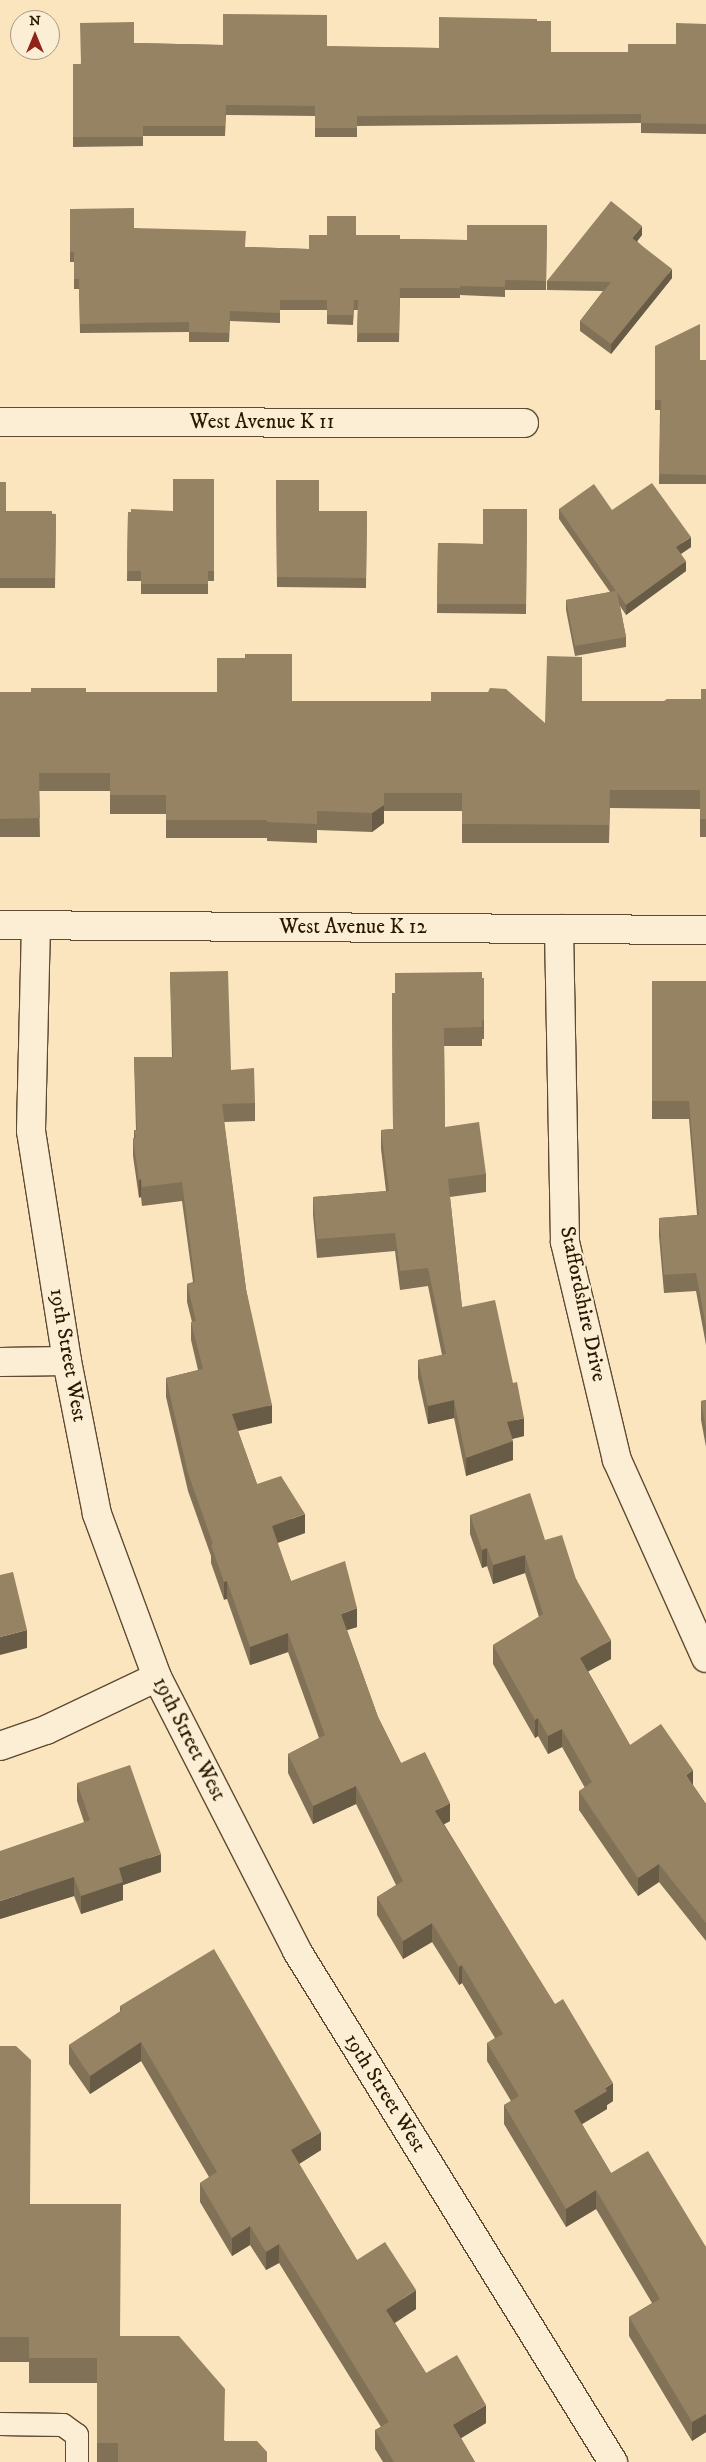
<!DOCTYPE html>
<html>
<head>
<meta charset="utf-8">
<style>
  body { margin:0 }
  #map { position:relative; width:706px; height:2462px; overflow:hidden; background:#fbe5be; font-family:"IM FELL DW Pica",serif }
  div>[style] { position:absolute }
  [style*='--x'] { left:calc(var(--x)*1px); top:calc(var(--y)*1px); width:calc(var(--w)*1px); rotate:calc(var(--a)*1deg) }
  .roads { filter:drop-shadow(1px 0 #5e4b32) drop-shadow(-1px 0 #5e4b32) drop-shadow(0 1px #5e4b32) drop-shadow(0 -1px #5e4b32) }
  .service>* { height:22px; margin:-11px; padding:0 11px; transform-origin:11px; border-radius:11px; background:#fceed5 }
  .minor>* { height:28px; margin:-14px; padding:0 14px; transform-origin:14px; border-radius:14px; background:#fceed5 }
  .wall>* { inset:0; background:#817156 }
  .shaded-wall>* { inset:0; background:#695c46; transform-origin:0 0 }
  .building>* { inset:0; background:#968364 }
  span { translate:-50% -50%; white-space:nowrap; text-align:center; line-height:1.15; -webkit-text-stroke:4.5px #fceed5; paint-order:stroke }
  .street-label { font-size:21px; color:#291803 }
  .north { position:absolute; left:10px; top:10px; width:50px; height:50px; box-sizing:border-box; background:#fceed5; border:1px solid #a89881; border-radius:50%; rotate:0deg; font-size:14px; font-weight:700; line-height:20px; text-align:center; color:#291803 }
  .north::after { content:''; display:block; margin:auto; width:18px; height:22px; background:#8f2418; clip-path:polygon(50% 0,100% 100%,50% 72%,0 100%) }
</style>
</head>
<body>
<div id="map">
  <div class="roads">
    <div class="service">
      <div style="--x:0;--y:2424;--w:63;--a:0.9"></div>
      <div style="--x:63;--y:2425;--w:17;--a:36"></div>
      <div style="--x:77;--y:2435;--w:27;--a:90"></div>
    </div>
    <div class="minor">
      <div style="--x:0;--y:422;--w:524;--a:0.11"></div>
      <div style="--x:0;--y:925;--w:706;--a:0.41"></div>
      <div style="--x:36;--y:925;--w:206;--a:91.4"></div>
      <div style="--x:31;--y:1131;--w:233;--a:81.1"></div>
      <div style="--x:67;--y:1361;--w:156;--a:78.9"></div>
      <div style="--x:97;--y:1514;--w:174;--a:69.8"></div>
      <div style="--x:157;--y:1677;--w:308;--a:62.9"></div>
      <div style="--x:297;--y:1951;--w:601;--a:58.27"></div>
      <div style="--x:559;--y:929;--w:313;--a:88.9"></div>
      <div style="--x:565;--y:1242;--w:224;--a:76.6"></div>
      <div style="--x:617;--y:1460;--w:217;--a:65.8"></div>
      <div style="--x:0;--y:1362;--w:67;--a:-0.9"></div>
      <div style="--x:0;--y:1746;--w:49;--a:-19.2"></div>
      <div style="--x:46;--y:1730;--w:123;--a:-25.5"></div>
    </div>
  </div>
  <div class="wall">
    <div style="clip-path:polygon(537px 21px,551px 52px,628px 52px,676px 44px,706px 24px,706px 134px,641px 133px,641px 123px,357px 126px,357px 137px,315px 137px,315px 116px,226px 115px,225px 136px,143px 136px,143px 146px,73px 147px,73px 64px,80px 64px,134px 43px,223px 45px,439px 48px)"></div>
    <div style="clip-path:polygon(70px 209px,134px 228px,245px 247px,309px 249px,327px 235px,356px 235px,400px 239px,467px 240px,547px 225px,546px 290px,505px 290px,505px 297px,460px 295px,460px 298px,400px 298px,399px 342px,357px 342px,358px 310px,354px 310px,353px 325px,327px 324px,327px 310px,280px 310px,280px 323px,230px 321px,229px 342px,189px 342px,189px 332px,80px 333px,79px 289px,74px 289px,74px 262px,70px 262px)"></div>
    <div style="clip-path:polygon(642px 235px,637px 241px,672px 278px,611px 354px,580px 331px,580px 321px,603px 291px,547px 290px,547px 281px)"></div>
    <div style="clip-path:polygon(655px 346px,700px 360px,706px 360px,706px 484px,659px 484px,660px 410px,655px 410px)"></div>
    <div style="clip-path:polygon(214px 479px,214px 581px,208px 581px,208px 594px,141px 594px,141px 581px,127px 581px,128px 512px,173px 511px)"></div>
    <div style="clip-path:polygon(276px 480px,319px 511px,367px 511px,366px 588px,277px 587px)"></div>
    <div style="clip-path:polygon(0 482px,6px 511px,56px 514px,55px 588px,0 588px)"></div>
    <div style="clip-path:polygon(527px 509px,526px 614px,437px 613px,438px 543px,483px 544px)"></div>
    <div style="clip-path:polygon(559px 509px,612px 510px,691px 547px,681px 554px,686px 571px,626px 615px,620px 606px,626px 637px,626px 647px,575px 656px,566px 610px,566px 600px,610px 592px,559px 519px)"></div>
    <div style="clip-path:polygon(706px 689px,706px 837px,700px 837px,700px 809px,610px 808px,609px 843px,462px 843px,462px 811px,384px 811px,384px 823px,372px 832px,317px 830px,317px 843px,267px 841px,267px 838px,166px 838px,166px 814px,110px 814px,110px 791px,39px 791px,40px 837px,0 837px,0 692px,86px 692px,292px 701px,545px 723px,582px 701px,664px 701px,701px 699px)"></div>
    <div style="clip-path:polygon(170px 972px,231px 1070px,255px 1103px,255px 1121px,224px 1122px,246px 1289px,272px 1423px,238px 1431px,257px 1484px,305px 1533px,277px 1543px,291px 1581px,357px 1627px,347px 1630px,378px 1717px,401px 1763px,450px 1821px,444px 1824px,613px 2101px,607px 2105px,607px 2109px,582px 2124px,611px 2173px,706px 2247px,706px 2432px,692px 2441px,629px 2336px,629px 2317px,652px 2303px,596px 2209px,566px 2227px,504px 2124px,504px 2105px,511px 2101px,487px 2061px,487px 2043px,495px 2038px,462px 1983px,459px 1985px,432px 1942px,403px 1959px,377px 1915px,377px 1897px,396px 1885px,356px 1804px,313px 1824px,288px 1773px,288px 1754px,319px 1738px,288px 1652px,250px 1665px,227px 1599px,224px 1600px,211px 1563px,211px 1556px,188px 1491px,166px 1397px,166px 1378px,198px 1370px,191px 1340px,191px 1322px,192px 1322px,187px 1302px,187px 1284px,193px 1282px,182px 1201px,142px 1206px,141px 1197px,139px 1198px,133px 1156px,133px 1138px,134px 1138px,134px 1130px,136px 1130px,134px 1057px,172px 1057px)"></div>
    <div style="clip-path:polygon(652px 981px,706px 981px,706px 1345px,696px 1291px,664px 1293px,659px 1236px,659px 1218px,697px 1215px,689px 1119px,652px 1119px)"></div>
    <div style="clip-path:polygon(392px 993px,484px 1020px,484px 1039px,482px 1039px,482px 1046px,444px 1046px,445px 1127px,486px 1174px,486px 1192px,450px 1197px,462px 1307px,524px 1436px,512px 1439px,513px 1460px,466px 1476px,454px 1418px,428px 1424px,418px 1378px,418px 1360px,442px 1355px,428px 1286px,400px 1290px,395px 1251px,317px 1258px,313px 1215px,313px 1197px,386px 1191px,381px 1149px,381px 1130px,393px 1129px)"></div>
    <div style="clip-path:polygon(706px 1400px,706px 1447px,701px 1420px,701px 1401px)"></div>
    <div style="clip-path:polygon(470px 1515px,545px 1540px,576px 1579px,611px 1659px,588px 1671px,630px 1745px,693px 1785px,706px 1804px,706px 1941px,659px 1882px,638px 1896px,579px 1810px,579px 1791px,585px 1788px,562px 1747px,548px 1754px,538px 1736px,535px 1738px,493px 1664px,493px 1645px,539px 1617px,525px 1573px,493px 1584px,487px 1566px,482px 1568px,470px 1534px)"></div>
    <div style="clip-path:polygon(77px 1783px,161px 1872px,123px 1885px,123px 1900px,81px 1914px,74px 1896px,0 1919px,84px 1822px,77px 1801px)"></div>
    <div style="clip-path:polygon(120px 2006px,321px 2150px,299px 2164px,357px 2260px,416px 2309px,395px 2323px,426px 2373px,486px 2423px,461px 2438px,475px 2462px,383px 2462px,375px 2449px,375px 2430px,381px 2427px,279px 2263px,266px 2270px,250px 2245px,232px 2256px,200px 2202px,200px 2183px,209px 2177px,141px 2061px,90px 2094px,69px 2064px,69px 2045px,120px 2012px)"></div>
    <div style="clip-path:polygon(0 2046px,30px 2204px,120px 2336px,225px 2441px,267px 2462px,97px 2462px,97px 2383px,29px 2383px,29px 2362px,0 2362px)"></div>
  </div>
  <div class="shaded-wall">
    <div style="clip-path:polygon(642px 226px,642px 235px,632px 248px,632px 238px)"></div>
    <div style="clip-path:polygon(672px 269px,672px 278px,611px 354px,611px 344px)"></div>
    <div style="clip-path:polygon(691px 537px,691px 547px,676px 557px,676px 547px)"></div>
    <div style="clip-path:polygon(686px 561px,686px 571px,626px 615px,626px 605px)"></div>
    <div style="clip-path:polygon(384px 805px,384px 823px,372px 832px,372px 813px)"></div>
    <div style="left:141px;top:1179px;width:18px;height:2px;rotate:90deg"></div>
    <div style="clip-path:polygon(454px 1400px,454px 1418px,428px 1424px,428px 1406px)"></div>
    <div style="clip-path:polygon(272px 1405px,272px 1423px,232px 1432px,232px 1414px)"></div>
    <div style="clip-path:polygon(524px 1418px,524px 1436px,507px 1440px,507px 1422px)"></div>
    <div style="clip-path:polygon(513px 1441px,513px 1460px,466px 1476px,466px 1458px)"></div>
    <div style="clip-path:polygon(305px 1514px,305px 1533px,272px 1545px,272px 1526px)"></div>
    <div style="clip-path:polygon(487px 1548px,487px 1566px,482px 1568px,482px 1550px)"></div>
    <div style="clip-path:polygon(525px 1555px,525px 1573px,493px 1584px,493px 1565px)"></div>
    <div style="left:227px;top:1581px;width:18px;height:3px;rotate:90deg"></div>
    <div style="clip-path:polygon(357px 1608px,357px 1627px,341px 1632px,341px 1614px)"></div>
    <div style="clip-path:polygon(27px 1630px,27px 1648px,0 1655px,0 1637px)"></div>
    <div style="clip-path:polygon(288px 1633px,288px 1652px,250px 1665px,250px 1647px)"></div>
    <div style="clip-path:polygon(611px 1640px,611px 1659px,580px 1676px,580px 1658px)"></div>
    <div style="clip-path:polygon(538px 1718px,538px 1736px,535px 1738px,535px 1720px)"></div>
    <div style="clip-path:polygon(562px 1729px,562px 1747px,548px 1754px,548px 1736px)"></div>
    <div style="clip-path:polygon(693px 1770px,693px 1789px,686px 1775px)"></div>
    <div style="clip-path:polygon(356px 1786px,356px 1804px,313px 1824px,313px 1806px)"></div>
    <div style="clip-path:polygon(450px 1803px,450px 1821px,435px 1829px,435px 1811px)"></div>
    <div style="clip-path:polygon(161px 1854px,161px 1872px,123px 1885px,123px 1900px,81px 1914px,81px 1896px,119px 1868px)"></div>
    <div style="clip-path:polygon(659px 1864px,659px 1882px,638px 1896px,638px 1878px)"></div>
    <div style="clip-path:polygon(74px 1877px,74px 1896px,0 1919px,0 1901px)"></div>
    <div style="clip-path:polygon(432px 1923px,432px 1942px,403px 1959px,403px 1941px)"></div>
    <div style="clip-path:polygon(462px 1965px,462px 1983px,459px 1985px,459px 1967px)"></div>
    <div style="clip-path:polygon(141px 2042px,141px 2061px,90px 2094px,90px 2076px)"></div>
    <div style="clip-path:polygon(613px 2083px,613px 2101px,607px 2105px,607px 2109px,574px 2129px,574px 2111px,605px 2088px)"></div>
    <div style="clip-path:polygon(321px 2132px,321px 2150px,291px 2169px,291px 2150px)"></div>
    <div style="clip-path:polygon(596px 2190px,596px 2209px,566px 2227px,566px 2209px)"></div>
    <div style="clip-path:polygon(250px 2226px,250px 2245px,232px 2256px,232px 2238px)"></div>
    <div style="clip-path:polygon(279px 2244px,279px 2263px,266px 2270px,266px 2252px)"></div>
    <div style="clip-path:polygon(416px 2290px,416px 2309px,386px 2328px,386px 2310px)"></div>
    <div style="clip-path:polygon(486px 2405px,486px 2423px,453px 2443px,453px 2425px)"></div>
    <div style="clip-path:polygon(706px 2414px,706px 2432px,692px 2441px,692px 2422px)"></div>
  </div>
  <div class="building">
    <div style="clip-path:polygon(223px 14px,327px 15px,327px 46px,439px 48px,439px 17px,537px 19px,537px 21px,551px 21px,551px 52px,628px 52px,628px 44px,676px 44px,676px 23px,706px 24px,706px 124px,641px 123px,641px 114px,357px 116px,357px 128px,315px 128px,315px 106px,226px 105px,225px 126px,143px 126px,143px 137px,73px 137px,73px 64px,81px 64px,80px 23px,134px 22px,134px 43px,223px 45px)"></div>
    <div style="clip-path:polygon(611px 201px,642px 226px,632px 238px,672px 269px,611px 344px,580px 321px,611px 282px,547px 281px)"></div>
    <div style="clip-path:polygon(134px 208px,134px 228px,246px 231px,245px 247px,309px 249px,309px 235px,327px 235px,327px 216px,356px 216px,356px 235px,400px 235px,400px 239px,467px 240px,467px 225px,547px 225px,546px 281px,505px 280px,505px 287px,460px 286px,460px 288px,400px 288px,399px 333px,357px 333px,358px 300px,354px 300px,353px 315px,327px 315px,327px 300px,280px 300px,280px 313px,230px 311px,229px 333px,189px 332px,189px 322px,80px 324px,79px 279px,74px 279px,74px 252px,70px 252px,70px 209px)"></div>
    <div style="clip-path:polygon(700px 324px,700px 360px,706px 360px,706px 475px,659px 474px,661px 400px,655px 400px,655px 346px)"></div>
    <div style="clip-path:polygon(173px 479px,214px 479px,214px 571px,208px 571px,208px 584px,141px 584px,141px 571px,127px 571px,128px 512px,131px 512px,131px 509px,173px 511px)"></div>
    <div style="clip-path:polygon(276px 480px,319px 480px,319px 511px,367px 511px,366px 578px,277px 577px)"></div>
    <div style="clip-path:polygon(0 482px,6px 482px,6px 511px,52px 511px,52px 514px,56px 514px,55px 578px,0 578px)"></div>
    <div style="clip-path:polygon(652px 483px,691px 537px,676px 547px,686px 561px,626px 605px,617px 592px,626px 637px,575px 646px,566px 600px,616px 591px,559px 509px,594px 484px,612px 510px)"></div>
    <div style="clip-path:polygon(483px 509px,527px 509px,526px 604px,437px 604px,438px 543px,483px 544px)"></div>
    <div style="clip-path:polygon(245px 654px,292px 654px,292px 701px,431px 701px,431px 692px,488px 692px,490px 688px,506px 689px,545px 723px,547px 656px,582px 657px,582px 701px,664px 701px,667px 699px,701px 699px,701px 689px,706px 689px,706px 819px,700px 819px,700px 790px,610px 790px,609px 825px,462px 824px,462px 793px,384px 793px,384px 805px,372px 813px,317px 811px,317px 824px,267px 822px,267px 820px,166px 820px,166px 795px,110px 795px,110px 773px,39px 773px,40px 818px,0 819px,0 692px,31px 692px,31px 688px,86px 688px,86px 692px,217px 692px,217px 658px,245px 658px)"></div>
    <div style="clip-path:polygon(228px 971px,231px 1070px,254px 1068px,255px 1103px,222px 1104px,246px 1289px,272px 1405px,232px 1414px,257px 1484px,281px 1476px,305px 1514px,272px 1526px,291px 1581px,345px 1561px,357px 1608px,341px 1614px,378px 1717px,401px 1763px,425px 1752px,450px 1803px,435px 1811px,555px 2004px,563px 1999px,613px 2083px,605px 2088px,607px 2091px,574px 2111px,611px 2173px,648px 2151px,706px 2247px,706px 2414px,692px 2422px,629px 2317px,660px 2299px,596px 2190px,566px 2209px,504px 2105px,519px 2096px,487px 2043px,503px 2034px,462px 1965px,459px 1967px,432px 1923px,403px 1941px,377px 1897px,403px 1881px,356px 1786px,313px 1806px,288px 1754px,325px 1735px,288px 1633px,250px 1647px,227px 1581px,224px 1582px,211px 1545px,213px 1544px,188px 1473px,166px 1378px,203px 1369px,191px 1322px,196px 1321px,187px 1284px,195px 1282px,182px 1182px,142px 1187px,141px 1179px,139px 1180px,133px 1138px,136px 1138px,134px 1130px,137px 1130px,134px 1057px,173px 1057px,170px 972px)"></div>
    <div style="clip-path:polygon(482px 972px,482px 978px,484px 978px,484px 1020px,482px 1020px,482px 1027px,444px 1028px,445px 1127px,479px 1122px,486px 1174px,448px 1179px,462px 1307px,495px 1300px,513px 1383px,517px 1382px,524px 1418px,507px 1422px,513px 1441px,466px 1458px,454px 1400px,428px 1406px,418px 1360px,446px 1354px,428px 1268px,400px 1271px,395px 1233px,317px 1239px,313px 1197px,389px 1191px,381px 1130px,393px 1129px,392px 993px,395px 993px,395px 973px)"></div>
    <div style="clip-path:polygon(652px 981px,706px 981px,706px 1327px,696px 1273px,664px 1275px,659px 1218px,699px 1215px,689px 1101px,652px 1101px)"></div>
    <div style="clip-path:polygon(706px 1400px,706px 1429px,701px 1401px)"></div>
    <div style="clip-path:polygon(530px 1493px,545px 1540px,562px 1535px,576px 1579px,611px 1640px,580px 1658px,630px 1745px,661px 1724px,693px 1770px,686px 1775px,706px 1804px,706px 1923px,659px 1864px,638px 1878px,579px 1791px,592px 1782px,562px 1729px,548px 1736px,538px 1718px,535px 1720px,493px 1645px,543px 1614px,525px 1555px,493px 1565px,487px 1548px,482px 1550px,470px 1515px)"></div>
    <div style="clip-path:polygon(13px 1572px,27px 1630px,0 1637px,0 1575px)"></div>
    <div style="clip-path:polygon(130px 1765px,161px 1854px,119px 1868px,123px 1882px,81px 1896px,74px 1877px,0 1901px,0 1851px,90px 1820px,77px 1783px)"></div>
    <div style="clip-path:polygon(214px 1949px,321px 2132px,291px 2150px,357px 2260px,385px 2242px,416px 2290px,386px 2310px,426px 2373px,457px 2355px,486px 2405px,453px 2425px,475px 2462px,394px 2462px,375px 2430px,389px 2422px,279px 2244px,266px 2252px,250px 2226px,232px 2238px,200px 2183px,217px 2172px,141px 2042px,90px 2076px,69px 2045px,122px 2010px,120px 2006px)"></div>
    <div style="clip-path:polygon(0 2046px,16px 2046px,31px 2060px,30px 2204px,121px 2204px,120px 2336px,179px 2336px,225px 2389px,224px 2441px,257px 2441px,267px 2452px,267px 2462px,118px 2462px,118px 2443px,97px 2443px,97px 2358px,29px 2358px,29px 2337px,0 2337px)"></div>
  </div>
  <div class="street-label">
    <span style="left:262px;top:422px">West Avenue K 11</span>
    <span style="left:353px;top:927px">West Avenue K 12</span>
    <span style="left:583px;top:1304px;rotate:78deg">Staffordshire Drive</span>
    <span style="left:68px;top:1355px;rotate:80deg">19th Street West</span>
    <span style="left:189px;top:1739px;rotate:63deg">19th Street West</span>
    <span style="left:385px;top:2093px;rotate:58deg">19th Street West</span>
  </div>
  <div class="north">N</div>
</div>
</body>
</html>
